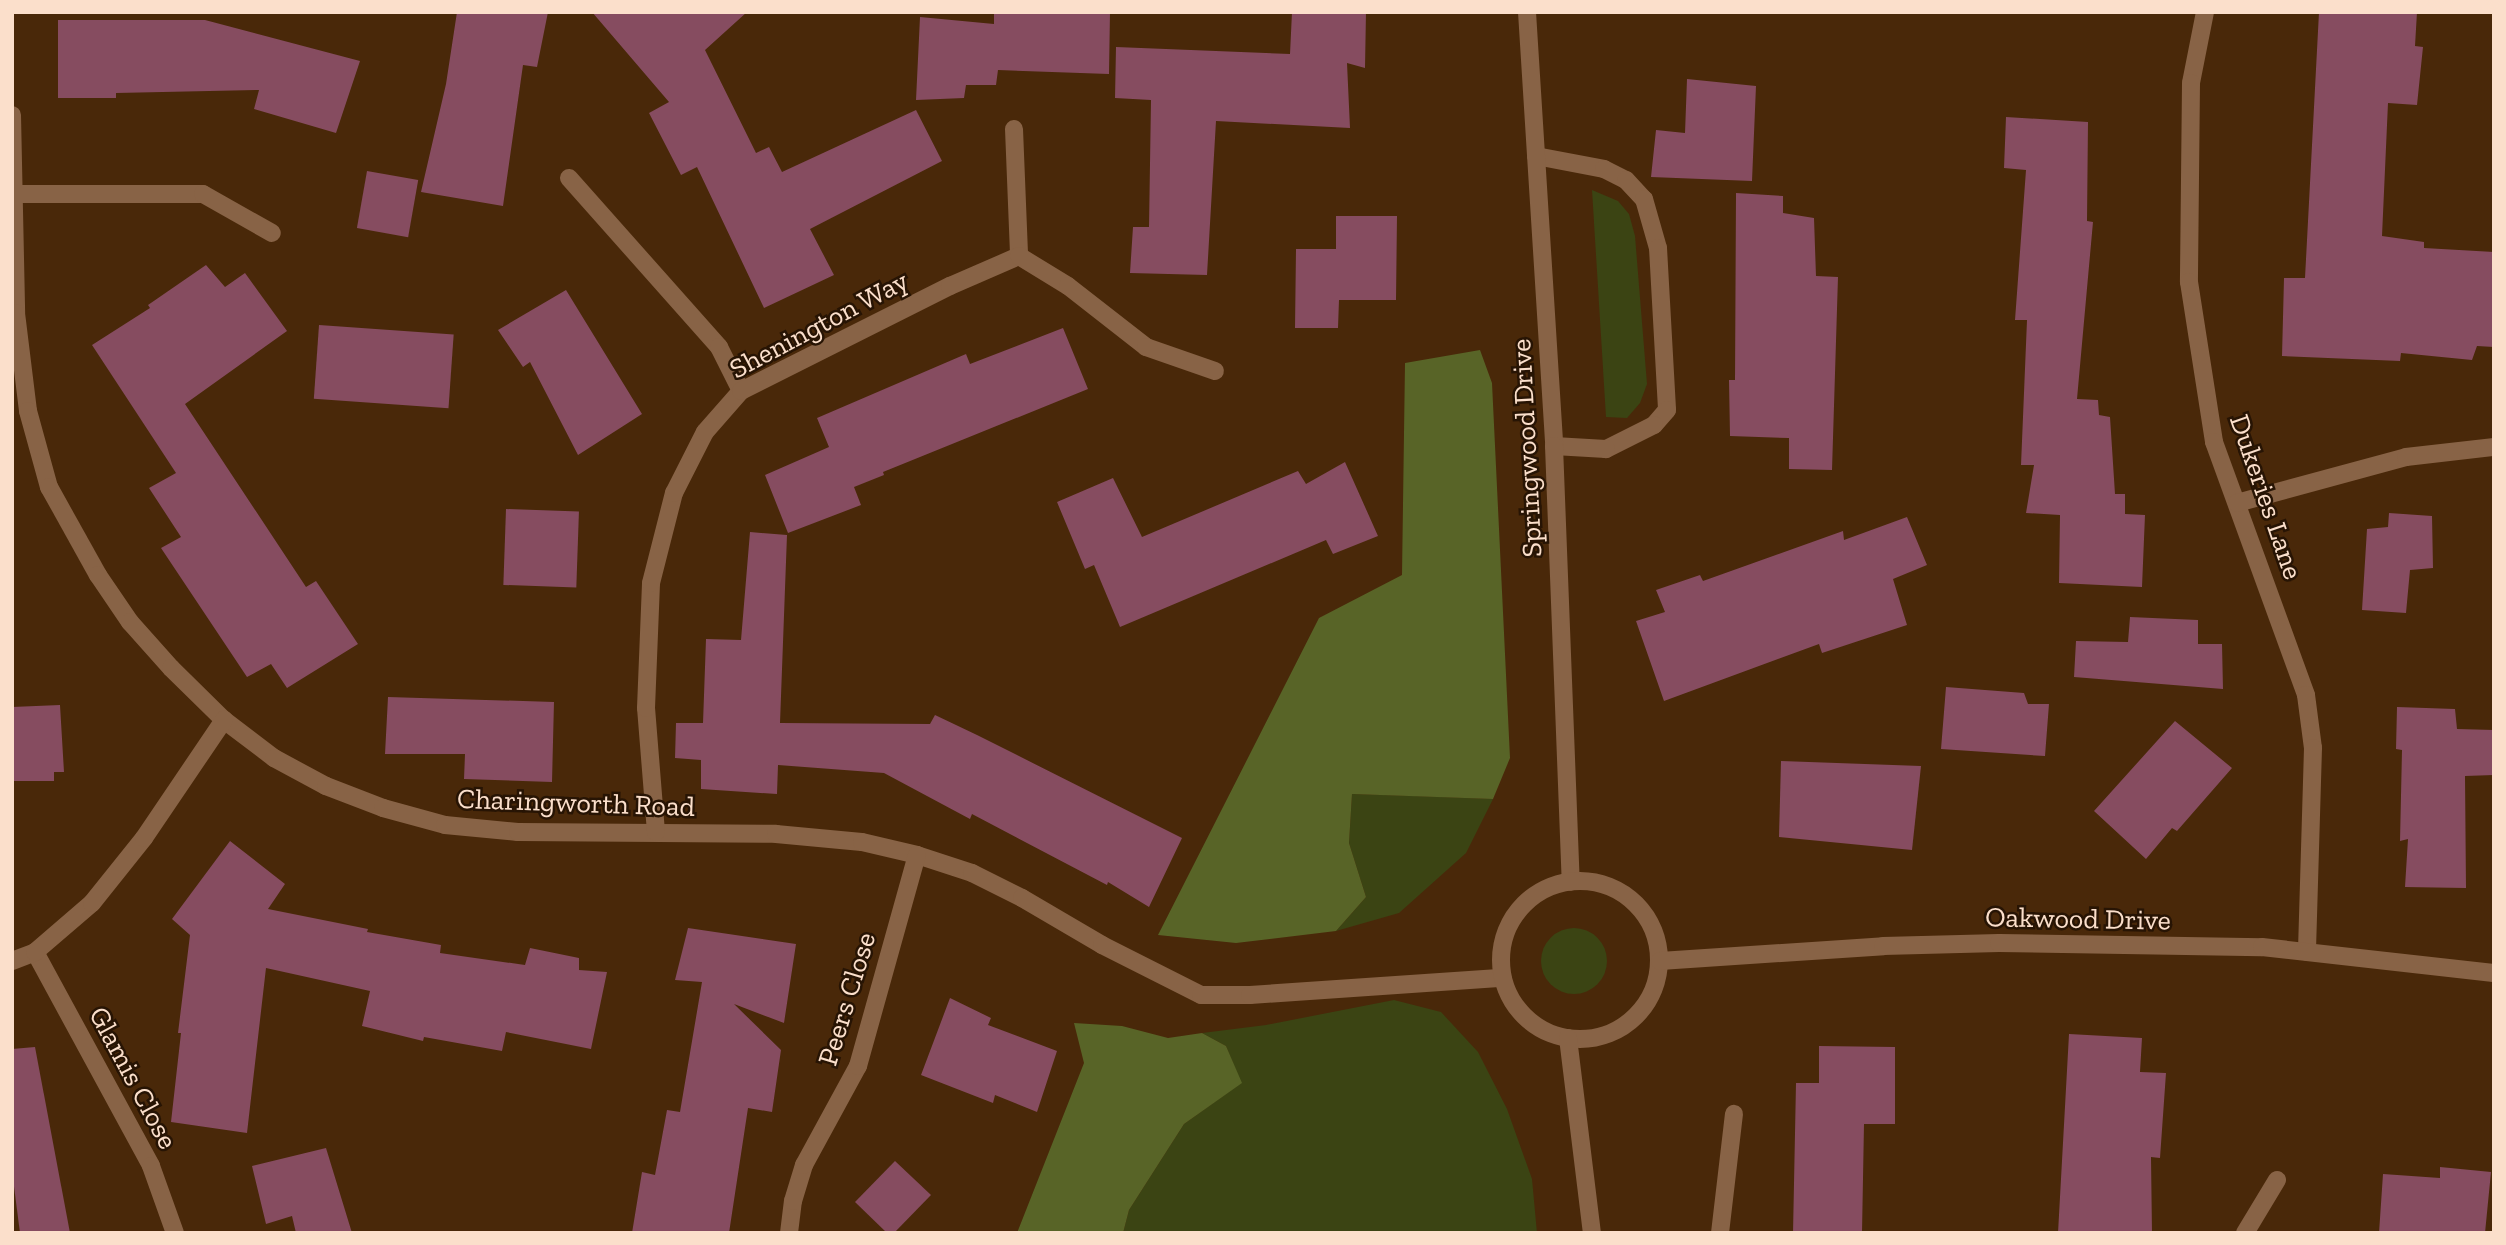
<!DOCTYPE html>
<html>
<head>
<meta charset="utf-8">
<style>
  body { margin:0 }
  #map { position:relative; width:2506px; height:1245px; overflow:hidden; background:#492809; font-family:"Zilla Slab",serif }
  div>[style] { position:absolute }
  [style*='--x'] { left:calc(var(--x)*1px); top:calc(var(--y)*1px); width:calc(var(--w)*1px); rotate:calc(var(--a)*1deg) }
  .green>* { inset:0; background:#3b4413 }
  .round { border-radius:50% }
  .forest>* { inset:0; background:#586427 }
  .building>* { inset:0; background:#864c60; transform-origin:0 0 }
  .service>* { height:18px; margin:-9px; padding:0 9px; transform-origin:9px; border-radius:9px; background:#886346 }
  .minor>* { height:18px; margin:-9px; padding:0 9px; transform-origin:9px; border-radius:9px; background:#886346 }
  .tertiary>* { height:18px; margin:-9px; padding:0 9px; transform-origin:9px; border-radius:9px; background:#886346 }
  .tertiary>.ring { margin:-9px; padding:0; box-sizing:content-box; background:none; border:18px solid #886346; border-radius:50% }
  span { translate:-50% -50%; white-space:nowrap; text-align:center; line-height:1.15; -webkit-text-stroke:5px #271404; paint-order:stroke }
  .street-label { font-size:28px; color:#fbdfcb }
  .frame { position:absolute; inset:0; border:14px solid #fbdfcb; pointer-events:none }
</style>
</head>
<body>
<div id="map">
  <div class="green">
    <div style="clip-path:polygon(1592px 190px,1618px 201px,1629px 214px,1635px 236px,1647px 384px,1640px 403px,1627px 418px,1606px 417px)"></div>
    <div style="clip-path:polygon(1352px 794px,1414px 796px,1493px 799px,1466px 853px,1399px 913px,1336px 931px,1366px 897px,1349px 843px)"></div>
    <div class="round" style="left:1541px;top:928px;width:66px;height:66px"></div>
    <div style="clip-path:polygon(1394px 1000px,1441px 1012px,1478px 1052px,1507px 1109px,1532px 1179px,1537px 1233px,1123px 1233px,1129px 1210px,1184px 1124px,1241px 1083px,1226px 1046px,1202px 1033px,1266px 1025px)"></div>
  </div>
  <div class="forest">
    <div style="clip-path:polygon(1480px 350px,1492px 383px,1510px 758px,1493px 799px,1352px 794px,1349px 843px,1366px 897px,1336px 931px,1236px 943px,1158px 935px,1319px 618px,1402px 575px,1405px 363px)"></div>
    <div style="clip-path:polygon(1074px 1023px,1122px 1026px,1168px 1038px,1202px 1033px,1226px 1046px,1242px 1083px,1184px 1124px,1129px 1210px,1123px 1233px,1017px 1233px,1084px 1063px)"></div>
  </div>
  <div class="building">
    <div style="clip-path:polygon(457px 12px,548px 12px,537px 67px,523px 65px,503px 206px,421px 192px,446px 84px)"></div>
    <div style="clip-path:polygon(592px 12px,747px 12px,705px 50px,756px 153px,769px 147px,782px 172px,916px 110px,942px 161px,810px 229px,834px 275px,764px 308px,697px 167px,681px 175px,649px 113px,669px 102px)"></div>
    <div style="clip-path:polygon(994px 12px,1110px 12px,1109px 74px,998px 70px,996px 85px,966px 85px,964px 98px,916px 100px,920px 17px,994px 24px)"></div>
    <div style="clip-path:polygon(1292px 12px,1366px 12px,1365px 68px,1347px 63px,1350px 128px,1216px 121px,1207px 275px,1130px 273px,1133px 227px,1149px 227px,1151px 100px,1115px 98px,1116px 47px,1290px 54px)"></div>
    <div style="clip-path:polygon(2319px 12px,2417px 12px,2415px 46px,2423px 47px,2417px 105px,2388px 103px,2382px 236px,2424px 242px,2424px 248px,2494px 252px,2494px 347px,2477px 346px,2472px 360px,2401px 353px,2400px 361px,2282px 356px,2284px 278px,2305px 278px)"></div>
    <div style="clip-path:polygon(58px 20px,205px 20px,360px 61px,336px 133px,254px 109px,259px 90px,116px 93px,116px 98px,58px 98px)"></div>
    <div style="clip-path:polygon(1687px 79px,1756px 86px,1752px 181px,1651px 177px,1656px 130px,1685px 133px)"></div>
    <div style="clip-path:polygon(2006px 117px,2088px 122px,2087px 221px,2093px 222px,2077px 399px,2098px 400px,2099px 415px,2110px 417px,2115px 494px,2125px 494px,2125px 514px,2145px 515px,2142px 587px,2059px 583px,2060px 515px,2026px 513px,2034px 465px,2021px 465px,2027px 320px,2015px 320px,2026px 170px,2004px 168px)"></div>
    <div style="left:367px;top:171px;width:52px;height:58px;rotate:10deg"></div>
    <div style="clip-path:polygon(1736px 193px,1783px 196px,1783px 213px,1814px 218px,1816px 276px,1838px 277px,1832px 470px,1789px 469px,1789px 438px,1730px 436px,1729px 380px,1735px 380px)"></div>
    <div style="clip-path:polygon(1336px 216px,1397px 216px,1396px 300px,1339px 300px,1338px 328px,1295px 328px,1296px 249px,1336px 249px)"></div>
    <div style="clip-path:polygon(206px 265px,225px 287px,245px 273px,287px 331px,185px 404px,306px 587px,316px 581px,358px 644px,287px 688px,271px 664px,247px 677px,161px 548px,181px 537px,149px 488px,176px 473px,92px 345px,150px 308px,148px 305px)"></div>
    <div style="clip-path:polygon(566px 290px,642px 414px,578px 455px,530px 362px,523px 367px,498px 330px)"></div>
    <div style="left:319px;top:325px;width:135px;height:74px;rotate:4deg"></div>
    <div style="clip-path:polygon(1063px 328px,1088px 389px,883px 472px,884px 475px,854px 487px,861px 505px,788px 533px,765px 475px,829px 447px,817px 418px,966px 354px,970px 364px)"></div>
    <div style="clip-path:polygon(1345px 462px,1378px 536px,1333px 554px,1326px 540px,1120px 627px,1094px 565px,1085px 569px,1057px 502px,1113px 478px,1142px 537px,1298px 471px,1306px 484px)"></div>
    <div style="left:506px;top:509px;width:73px;height:76px;rotate:2deg"></div>
    <div style="clip-path:polygon(2389px 513px,2432px 516px,2433px 568px,2410px 570px,2406px 613px,2362px 610px,2367px 529px,2388px 527px)"></div>
    <div style="clip-path:polygon(1907px 517px,1927px 565px,1893px 579px,1907px 625px,1822px 653px,1819px 644px,1664px 701px,1636px 621px,1665px 612px,1656px 590px,1700px 575px,1703px 581px,1843px 531px,1844px 540px)"></div>
    <div style="clip-path:polygon(750px 532px,787px 535px,780px 723px,930px 724px,935px 715px,977px 735px,1182px 838px,1149px 907px,1108px 882px,1107px 885px,972px 814px,970px 819px,884px 773px,778px 765px,777px 794px,701px 789px,701px 760px,675px 758px,676px 723px,703px 723px,706px 639px,741px 640px)"></div>
    <div style="clip-path:polygon(2130px 617px,2198px 620px,2198px 644px,2222px 644px,2223px 689px,2074px 677px,2076px 641px,2128px 642px)"></div>
    <div style="clip-path:polygon(1946px 687px,2024px 693px,2028px 704px,2049px 704px,2045px 756px,1941px 749px)"></div>
    <div style="clip-path:polygon(388px 697px,554px 702px,552px 782px,464px 779px,465px 754px,385px 754px)"></div>
    <div style="clip-path:polygon(60px 705px,64px 772px,54px 772px,54px 781px,12px 781px,12px 707px)"></div>
    <div style="clip-path:polygon(2397px 707px,2455px 709px,2457px 729px,2494px 730px,2494px 775px,2465px 776px,2466px 888px,2405px 887px,2408px 839px,2400px 841px,2402px 750px,2396px 749px)"></div>
    <div style="clip-path:polygon(2175px 721px,2232px 768px,2177px 831px,2172px 828px,2146px 859px,2094px 811px)"></div>
    <div style="clip-path:polygon(1781px 761px,1921px 766px,1912px 850px,1779px 837px)"></div>
    <div style="clip-path:polygon(230px 841px,285px 884px,268px 909px,368px 929px,367px 932px,441px 945px,440px 953px,525px 965px,530px 948px,579px 958px,579px 970px,607px 972px,591px 1049px,506px 1032px,502px 1051px,424px 1037px,423px 1041px,362px 1026px,370px 991px,266px 968px,247px 1133px,171px 1122px,181px 1033px,178px 1033px,190px 935px,172px 919px)"></div>
    <div style="clip-path:polygon(688px 928px,796px 944px,784px 1023px,734px 1004px,781px 1050px,772px 1112px,748px 1108px,729px 1233px,632px 1233px,642px 1172px,655px 1175px,667px 1110px,680px 1112px,702px 982px,675px 980px)"></div>
    <div style="clip-path:polygon(950px 998px,991px 1018px,988px 1025px,1057px 1051px,1037px 1112px,995px 1095px,993px 1103px,921px 1075px)"></div>
    <div style="clip-path:polygon(2069px 1034px,2142px 1038px,2140px 1072px,2166px 1073px,2160px 1158px,2151px 1157px,2152px 1233px,2058px 1233px)"></div>
    <div style="clip-path:polygon(1819px 1046px,1895px 1047px,1895px 1124px,1864px 1124px,1862px 1233px,1793px 1233px,1796px 1083px,1819px 1083px)"></div>
    <div style="clip-path:polygon(35px 1047px,70px 1233px,20px 1233px,12px 1171px,12px 1049px)"></div>
    <div style="clip-path:polygon(326px 1148px,352px 1233px,296px 1233px,292px 1216px,266px 1224px,252px 1166px)"></div>
    <div style="clip-path:polygon(895px 1161px,931px 1195px,894px 1233px,887px 1233px,855px 1202px)"></div>
    <div style="clip-path:polygon(2440px 1167px,2491px 1172px,2485px 1233px,2379px 1233px,2383px 1174px,2440px 1178px)"></div>
  </div>
  <div class="service">
    <div style="--x:1014;--y:129;--w:127;--a:87.7"></div>
    <div style="--x:1536;--y:156;--w:69;--a:10.8"></div>
    <div style="--x:1604;--y:169;--w:25;--a:27"></div>
    <div style="--x:1626;--y:180;--w:26;--a:47"></div>
    <div style="--x:1644;--y:199;--w:51;--a:74.1"></div>
    <div style="--x:1658;--y:248;--w:162;--a:86.8"></div>
    <div style="--x:1667;--y:410;--w:20;--a:131"></div>
    <div style="--x:1654;--y:425;--w:54;--a:153.4"></div>
    <div style="--x:1606;--y:449;--w:52;--a:-176.7"></div>
    <div style="--x:1720;--y:1233;--w:120;--a:-83.3"></div>
  </div>
  <div class="minor">
    <div style="--x:2205;--y:12;--w:72;--a:101.2"></div>
    <div style="--x:2191;--y:83;--w:199;--a:90.6"></div>
    <div style="--x:2189;--y:282;--w:162;--a:81.1"></div>
    <div style="--x:2214;--y:442;--w:269;--a:70"></div>
    <div style="--x:2306;--y:695;--w:53;--a:82.5"></div>
    <div style="--x:2313;--y:748;--w:204;--a:91.7"></div>
    <div style="--x:12;--y:115;--w:198;--a:88.8"></div>
    <div style="--x:16;--y:313;--w:99;--a:83"></div>
    <div style="--x:28;--y:411;--w:79;--a:74.6"></div>
    <div style="--x:49;--y:487;--w:101;--a:60.9"></div>
    <div style="--x:98;--y:575;--w:57;--a:55.8"></div>
    <div style="--x:130;--y:622;--w:62;--a:48.3"></div>
    <div style="--x:171;--y:668;--w:74;--a:44.5"></div>
    <div style="--x:224;--y:720;--w:63;--a:37.2"></div>
    <div style="--x:274;--y:758;--w:59;--a:28.3"></div>
    <div style="--x:326;--y:786;--w:61;--a:21.1"></div>
    <div style="--x:383;--y:808;--w:64;--a:15.3"></div>
    <div style="--x:445;--y:825;--w:73;--a:5.5"></div>
    <div style="--x:518;--y:832;--w:258;--a:0.4"></div>
    <div style="--x:776;--y:834;--w:86;--a:5.3"></div>
    <div style="--x:862;--y:842;--w:57;--a:13.3"></div>
    <div style="--x:917;--y:855;--w:58;--a:18.1"></div>
    <div style="--x:972;--y:873;--w:56;--a:26.6"></div>
    <div style="--x:1022;--y:898;--w:93;--a:30.4"></div>
    <div style="--x:1102;--y:945;--w:111;--a:26.8"></div>
    <div style="--x:1201;--y:995;--w:49;--a:0"></div>
    <div style="--x:1250;--y:995;--w:253;--a:-3.9"></div>
    <div style="--x:569;--y:178;--w:226;--a:48.4"></div>
    <div style="--x:719;--y:347;--w:49;--a:63.4"></div>
    <div style="--x:14;--y:194;--w:189;--a:0"></div>
    <div style="--x:203;--y:194;--w:79;--a:29.5"></div>
    <div style="--x:2237;--y:503;--w:175;--a:-15.2"></div>
    <div style="--x:2406;--y:457;--w:89;--a:-6.5"></div>
    <div style="--x:656;--y:832;--w:124;--a:-94.6"></div>
    <div style="--x:646;--y:708;--w:125;--a:-87.7"></div>
    <div style="--x:651;--y:583;--w:93;--a:-75.7"></div>
    <div style="--x:674;--y:493;--w:68;--a:-63.1"></div>
    <div style="--x:705;--y:432;--w:55;--a:-48.7"></div>
    <div style="--x:741;--y:391;--w:234;--a:-26.7"></div>
    <div style="--x:950;--y:286;--w:75;--a:-23.5"></div>
    <div style="--x:1019;--y:256;--w:57;--a:31.5"></div>
    <div style="--x:1068;--y:286;--w:99;--a:38"></div>
    <div style="--x:1146;--y:347;--w:73;--a:19.2"></div>
    <div style="--x:35;--y:952;--w:243;--a:61.5"></div>
    <div style="--x:151;--y:1166;--w:71;--a:70.3"></div>
    <div style="--x:12;--y:961;--w:25;--a:-21"></div>
    <div style="--x:35;--y:952;--w:75;--a:-40.7"></div>
    <div style="--x:92;--y:903;--w:83;--a:-51.3"></div>
    <div style="--x:144;--y:838;--w:143;--a:-55.9"></div>
    <div style="--x:789;--y:1233;--w:32;--a:-83"></div>
    <div style="--x:793;--y:1201;--w:38;--a:-73"></div>
    <div style="--x:804;--y:1165;--w:113;--a:-61.4"></div>
    <div style="--x:858;--y:1066;--w:219;--a:-74.4"></div>
    <div style="--x:2245;--y:1233;--w:62;--a:-58.9"></div>
  </div>
  <div class="tertiary">
    <div style="--x:1527;--y:12;--w:435;--a:86.4"></div>
    <div style="--x:1554;--y:446;--w:436;--a:87.8"></div>
    <div class="ring" style="left:1501px;top:881px;width:140px;height:140px"></div>
    <div style="--x:1660;--y:961;--w:224;--a:-3.8"></div>
    <div style="--x:1883;--y:946;--w:116;--a:-1.5"></div>
    <div style="--x:1999;--y:943;--w:263;--a:0.9"></div>
    <div style="--x:2262;--y:947;--w:233;--a:6.4"></div>
    <div style="--x:1568;--y:1038;--w:196;--a:83"></div>
  </div>
  <div class="street-label">
    <span style="left:819px;top:325px;rotate:-28deg">Shenington Way</span>
    <span style="left:1527px;top:448px;rotate:-93deg">Springwood Drive</span>
    <span style="left:2266px;top:497px;rotate:71deg">Dukeries Lane</span>
    <span style="left:576px;top:803px;rotate:2deg">Charingworth Road</span>
    <span style="left:2078px;top:919px;rotate:1deg">Oakwood Drive</span>
    <span style="left:847px;top:999px;rotate:-73deg">Peers Close</span>
    <span style="left:133px;top:1078px;rotate:62deg">Glamis Close</span>
  </div>
  <div class="frame"></div>
</div>
</body>
</html>
